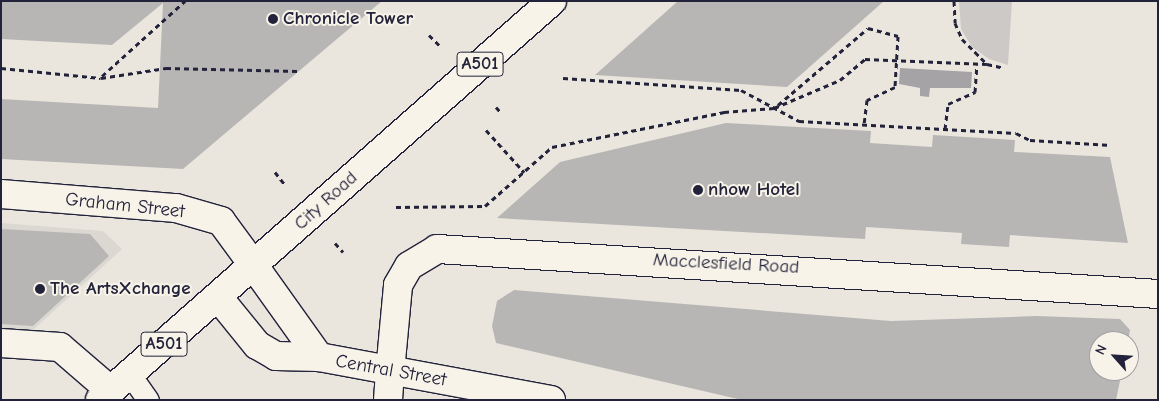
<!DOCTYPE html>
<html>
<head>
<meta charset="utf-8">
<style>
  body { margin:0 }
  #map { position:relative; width:1159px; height:401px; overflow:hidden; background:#eae6de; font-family:"Comic Neue",sans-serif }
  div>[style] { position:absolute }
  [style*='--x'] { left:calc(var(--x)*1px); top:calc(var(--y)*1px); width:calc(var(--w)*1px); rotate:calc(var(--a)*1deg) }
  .built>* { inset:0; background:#dbd8d2 }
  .green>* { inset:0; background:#cdc9c6 }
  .water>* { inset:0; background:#a6a3a6 }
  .building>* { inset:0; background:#b8b6b5 }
  .path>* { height:3px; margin-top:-1.5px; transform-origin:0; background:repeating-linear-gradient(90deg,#22223b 0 5px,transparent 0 9px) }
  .roads { filter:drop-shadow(1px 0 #22223b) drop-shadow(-1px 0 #22223b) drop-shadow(0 1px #22223b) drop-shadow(0 -1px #22223b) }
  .lane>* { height:21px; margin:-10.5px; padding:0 10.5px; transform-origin:10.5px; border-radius:10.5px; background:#f7f3e8 }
  .street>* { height:28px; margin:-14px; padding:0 14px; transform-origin:14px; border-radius:14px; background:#f7f3e8 }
  .secondary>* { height:28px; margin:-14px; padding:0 14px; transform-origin:14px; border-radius:14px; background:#f7f3e8 }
  .highway>* { height:28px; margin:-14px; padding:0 14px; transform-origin:14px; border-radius:14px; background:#f7f3e8 }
  .dots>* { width:14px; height:14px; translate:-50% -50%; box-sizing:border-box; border:2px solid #f7f3e8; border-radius:50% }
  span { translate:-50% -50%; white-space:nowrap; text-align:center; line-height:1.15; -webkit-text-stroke:4px #f7f3e8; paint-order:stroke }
  .shield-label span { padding:1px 4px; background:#f7f3e8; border:1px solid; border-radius:4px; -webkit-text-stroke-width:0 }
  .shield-label { font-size:18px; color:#22223b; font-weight:700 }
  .poi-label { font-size:19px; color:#22223b; font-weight:700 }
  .left { translate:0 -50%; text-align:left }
  .street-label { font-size:19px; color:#22223b }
  .frame { position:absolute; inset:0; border:2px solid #22223b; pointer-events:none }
  .north { position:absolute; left:1089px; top:331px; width:50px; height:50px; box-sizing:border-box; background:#f7f3e8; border:1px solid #a29fa3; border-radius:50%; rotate:296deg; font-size:14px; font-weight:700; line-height:20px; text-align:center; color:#22223b }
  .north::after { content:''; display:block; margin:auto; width:18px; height:22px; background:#22223b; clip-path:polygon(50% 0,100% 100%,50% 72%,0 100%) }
</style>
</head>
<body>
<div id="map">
  <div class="built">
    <div style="clip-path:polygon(1px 223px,103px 231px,122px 249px,32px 331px,1px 329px)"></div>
  </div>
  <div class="green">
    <div style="clip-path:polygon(959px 1px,1012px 1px,1008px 65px,989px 59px,972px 47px,961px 29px)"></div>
  </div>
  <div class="water">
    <div style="clip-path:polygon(900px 68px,972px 72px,971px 88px,930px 88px,929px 97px,920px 96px,920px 88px,899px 84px)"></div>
  </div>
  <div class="building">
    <div style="clip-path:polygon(1px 1px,382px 1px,183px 169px,1px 159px,1px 99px,158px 108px,163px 3px,112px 45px,1px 39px)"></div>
    <div style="clip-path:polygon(678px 1px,884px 1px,787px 87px,595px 75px)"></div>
    <div style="clip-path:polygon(726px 123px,871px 131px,870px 143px,932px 147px,933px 135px,1015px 140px,1014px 152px,1110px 157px,1128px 243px,1010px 235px,1009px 247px,961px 244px,962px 233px,866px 227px,865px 239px,497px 218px,560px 162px)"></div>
    <div style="clip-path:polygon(1px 229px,90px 234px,109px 256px,33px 326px,1px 324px)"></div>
    <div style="clip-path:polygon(514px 290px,891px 321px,1037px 316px,1120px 319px,1130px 330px,1128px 341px,1099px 341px,1099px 371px,1122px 371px,1116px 400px,742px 400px,496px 343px,492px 326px,497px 301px)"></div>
  </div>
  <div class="path">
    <div style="--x:954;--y:1;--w:22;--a:87"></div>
    <div style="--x:955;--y:23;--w:17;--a:66"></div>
    <div style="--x:962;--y:39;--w:35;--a:45"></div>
    <div style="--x:987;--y:64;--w:17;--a:13"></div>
    <div style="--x:429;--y:35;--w:16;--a:45"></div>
    <div style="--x:1;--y:68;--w:100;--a:5.7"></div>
    <div style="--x:101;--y:78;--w:66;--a:-8.7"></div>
    <div style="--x:166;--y:68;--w:132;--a:1.3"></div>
    <div style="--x:102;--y:76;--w:112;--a:-42.1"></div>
    <div style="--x:563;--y:78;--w:178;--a:3.9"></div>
    <div style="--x:741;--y:90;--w:66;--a:28.1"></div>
    <div style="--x:799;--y:121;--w:217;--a:3.2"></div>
    <div style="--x:1016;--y:133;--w:16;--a:27"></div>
    <div style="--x:1030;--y:140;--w:81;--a:3.5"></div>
    <div style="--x:778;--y:105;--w:118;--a:-40.5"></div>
    <div style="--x:868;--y:28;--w:31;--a:15"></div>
    <div style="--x:898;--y:36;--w:51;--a:93.4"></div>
    <div style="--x:895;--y:87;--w:31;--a:155"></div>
    <div style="--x:867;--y:100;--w:24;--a:97"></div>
    <div style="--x:496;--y:107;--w:9;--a:49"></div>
    <div style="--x:945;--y:129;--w:25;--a:-83"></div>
    <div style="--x:948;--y:104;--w:30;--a:-24"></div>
    <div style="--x:975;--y:92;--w:27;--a:-86"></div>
    <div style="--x:486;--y:130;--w:57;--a:47.9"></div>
    <div style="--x:275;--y:172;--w:16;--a:52"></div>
    <div style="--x:396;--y:207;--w:89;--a:-0.6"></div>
    <div style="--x:485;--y:206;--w:89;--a:-41.4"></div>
    <div style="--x:552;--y:147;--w:176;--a:-11.5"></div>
    <div style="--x:724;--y:112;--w:50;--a:-4.6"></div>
    <div style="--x:774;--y:108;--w:72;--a:-23"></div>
    <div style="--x:840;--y:80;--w:33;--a:-40"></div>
    <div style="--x:865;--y:59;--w:122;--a:2.3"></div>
    <div style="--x:335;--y:243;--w:12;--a:48"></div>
  </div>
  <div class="roads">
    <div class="lane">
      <div style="--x:129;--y:373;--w:33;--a:55"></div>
    </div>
    <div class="street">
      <div style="--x:1;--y:194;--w:176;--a:4.6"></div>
      <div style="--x:176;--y:208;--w:47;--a:16.1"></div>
      <div style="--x:221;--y:221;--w:56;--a:53.7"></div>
      <div style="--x:1;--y:343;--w:59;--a:3.9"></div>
      <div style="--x:60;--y:347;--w:66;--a:40.7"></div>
      <div style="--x:390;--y:372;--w:87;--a:-84.7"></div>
      <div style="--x:398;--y:285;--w:22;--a:-60"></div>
      <div style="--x:409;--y:266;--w:33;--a:-31"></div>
      <div style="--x:437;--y:249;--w:722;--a:3.57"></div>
    </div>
    <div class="secondary">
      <div style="--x:254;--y:266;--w:112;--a:54.5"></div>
      <div style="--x:218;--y:297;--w:62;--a:50.9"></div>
      <div style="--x:257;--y:345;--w:22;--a:30"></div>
      <div style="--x:276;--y:356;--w:43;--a:1.3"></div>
      <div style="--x:319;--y:357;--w:236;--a:10.5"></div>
      <div style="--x:388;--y:400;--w:28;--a:-86"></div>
    </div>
    <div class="highway">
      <div style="--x:100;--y:400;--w:603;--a:-41.44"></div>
    </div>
  </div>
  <div class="dots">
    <div style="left:273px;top:19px;background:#22223b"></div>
    <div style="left:698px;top:190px;background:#22223b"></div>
    <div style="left:40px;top:289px;background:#22223b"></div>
  </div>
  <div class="shield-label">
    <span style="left:480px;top:64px">A501</span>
    <span style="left:164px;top:344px">A501</span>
  </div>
  <div class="poi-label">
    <span class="left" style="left:283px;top:19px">Chronicle Tower</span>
    <span class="left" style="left:708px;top:190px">nhow Hotel</span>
    <span class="left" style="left:50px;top:289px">The ArtsXchange</span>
  </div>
  <div class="street-label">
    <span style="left:326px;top:201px;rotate:-42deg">City Road</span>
    <span style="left:125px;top:206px;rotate:6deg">Graham Street</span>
    <span style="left:726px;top:264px;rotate:3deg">Macclesfield Road</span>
    <span style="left:391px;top:371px;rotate:10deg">Central Street</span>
  </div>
  <div class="frame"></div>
  <div class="north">N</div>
</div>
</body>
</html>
